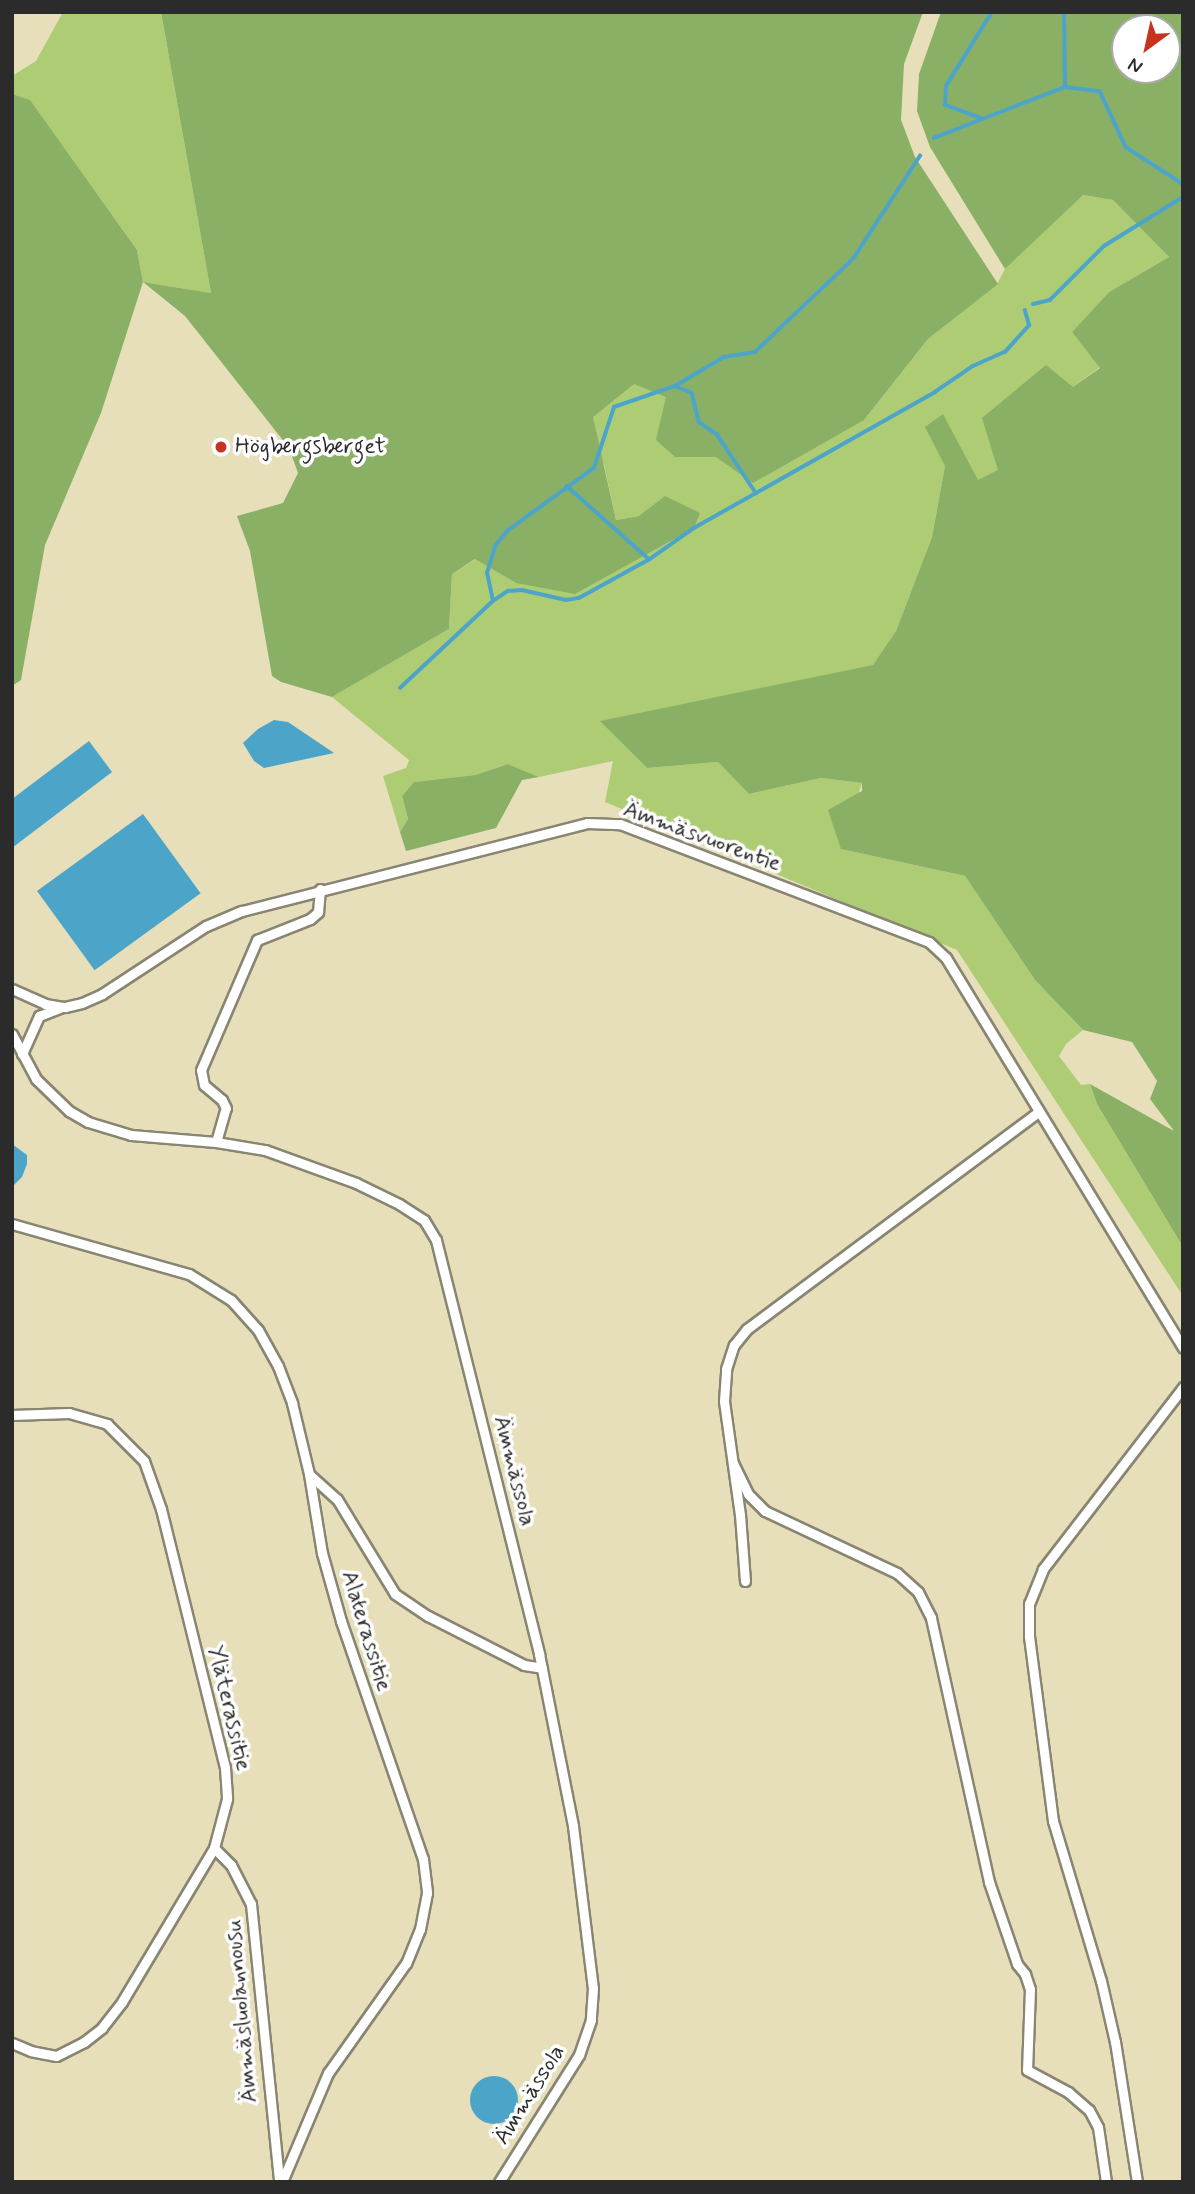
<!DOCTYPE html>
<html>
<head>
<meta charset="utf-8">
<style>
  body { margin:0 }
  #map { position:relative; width:1195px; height:2194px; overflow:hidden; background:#e6dfba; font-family:Mynerve,sans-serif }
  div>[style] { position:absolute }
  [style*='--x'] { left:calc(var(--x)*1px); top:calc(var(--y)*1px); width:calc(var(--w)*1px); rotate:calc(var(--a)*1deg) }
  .green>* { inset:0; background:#adcc74 }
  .forest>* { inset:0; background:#8ab066 }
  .water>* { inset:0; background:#4ca5c9; transform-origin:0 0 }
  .round { border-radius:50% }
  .stream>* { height:3.5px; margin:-1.75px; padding:0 1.75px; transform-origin:1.75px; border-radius:1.75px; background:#4ca5c9 }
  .roads { filter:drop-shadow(2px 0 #888572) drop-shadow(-2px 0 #888572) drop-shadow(0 2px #888572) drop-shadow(0 -2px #888572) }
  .street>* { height:9px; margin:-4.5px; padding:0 4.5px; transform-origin:4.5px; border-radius:4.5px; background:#fff }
  .dots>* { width:19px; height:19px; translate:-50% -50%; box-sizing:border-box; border:4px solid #fff; border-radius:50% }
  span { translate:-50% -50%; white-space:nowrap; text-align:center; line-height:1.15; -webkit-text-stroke:7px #fff; paint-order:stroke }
  .poi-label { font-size:23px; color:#2b2b2b }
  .left { translate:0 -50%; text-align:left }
  .street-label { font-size:23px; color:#2b2b2b }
  .frame { position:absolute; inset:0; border:14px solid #2b2b2b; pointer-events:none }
  .north { position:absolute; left:1111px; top:14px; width:70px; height:70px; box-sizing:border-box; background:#fff; border:2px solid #aaa; border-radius:50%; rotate:213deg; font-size:19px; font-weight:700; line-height:28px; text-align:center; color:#2b2b2b }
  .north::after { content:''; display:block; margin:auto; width:24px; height:32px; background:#c8321e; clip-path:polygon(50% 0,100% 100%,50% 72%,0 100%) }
</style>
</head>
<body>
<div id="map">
  <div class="green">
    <div style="clip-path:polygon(63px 12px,161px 12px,211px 293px,143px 282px,137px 250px,30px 101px,12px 94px,12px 76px,36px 61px)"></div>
    <div style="clip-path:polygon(1082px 195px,1113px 200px,1169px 257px,1109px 292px,1072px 332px,1100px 367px,1073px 387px,999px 470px,978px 481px,945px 466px,932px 537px,896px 631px,873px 666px,601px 721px,647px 768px,718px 762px,749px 794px,821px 778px,862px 783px,841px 849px,965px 876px,1035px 980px,1083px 1030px,1066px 1044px,1059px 1056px,1081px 1085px,1090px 1084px,1097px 1104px,1183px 1247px,1183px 1296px,957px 950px,605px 802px,613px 761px,539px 777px,508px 764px,475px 775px,414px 782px,402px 796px,408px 819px,400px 832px,383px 776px,406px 768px,409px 760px,332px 697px,449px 629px,452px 574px,476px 559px,516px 583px,639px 516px,616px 520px,604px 464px,485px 540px,674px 291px,864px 420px,928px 339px,997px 284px,1005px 269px)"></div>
  </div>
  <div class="forest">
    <div style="clip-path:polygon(161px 12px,923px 12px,904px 64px,901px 120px,915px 157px,998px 284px,928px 339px,864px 420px,753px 483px,716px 457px,675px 457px,656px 440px,666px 397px,634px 384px,593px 417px,616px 520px,639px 516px,665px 496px,700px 513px,694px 528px,575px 594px,516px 583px,475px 559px,452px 574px,449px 629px,332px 697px,281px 682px,272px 676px,250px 551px,237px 516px,283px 503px,298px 473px,289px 448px,185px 316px,143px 282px,101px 413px,45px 545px,21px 680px,12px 686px,12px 94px,30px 100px,137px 250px,143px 282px,211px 293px)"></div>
    <div style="clip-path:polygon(evenodd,941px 12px,1183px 12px,1183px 1247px,1097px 1104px,1090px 1084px,1174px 1131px,1150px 1099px,1157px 1081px,1132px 1042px,1083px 1030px,1035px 980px,965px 876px,841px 849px,828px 810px,862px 791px,862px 783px,821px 778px,749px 794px,718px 762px,647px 768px,600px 721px,873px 665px,896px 631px,932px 537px,945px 466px,925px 427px,943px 414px,978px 480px,998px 470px,982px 418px,1046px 365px,1073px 387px,1100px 368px,1072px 332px,1109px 292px,1169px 257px,1113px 200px,1083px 195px,1005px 269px,930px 147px,917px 111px,919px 74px,941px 12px,1125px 28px,1167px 28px,1167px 70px,1125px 70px,1125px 28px)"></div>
    <div style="clip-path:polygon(508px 764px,539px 777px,522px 780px,496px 828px,406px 851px,400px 832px,408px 819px,402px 796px,414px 782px,475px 775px)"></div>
  </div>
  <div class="water">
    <div style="clip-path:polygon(274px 720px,288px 722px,334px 753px,264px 768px,254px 761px,243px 743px,258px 729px)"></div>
    <div style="clip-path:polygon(89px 741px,112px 772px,12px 848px,12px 799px)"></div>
    <div style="left:143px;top:814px;width:98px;height:131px;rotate:54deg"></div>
    <div style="clip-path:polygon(12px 1144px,27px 1155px,27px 1164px,22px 1177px,12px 1187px)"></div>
    <div class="round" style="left:470px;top:2076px;width:48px;height:48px"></div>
  </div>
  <div class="stream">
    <div style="--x:1065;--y:87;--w:35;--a:7"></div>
    <div style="--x:1100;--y:91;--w:62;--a:65.1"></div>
    <div style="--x:1126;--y:147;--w:68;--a:33"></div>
    <div style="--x:980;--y:118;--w:37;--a:-160"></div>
    <div style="--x:945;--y:105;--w:19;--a:-87"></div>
    <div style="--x:946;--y:86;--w:87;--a:-58.1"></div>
    <div style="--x:934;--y:138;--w:141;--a:-21.3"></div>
    <div style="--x:1065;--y:87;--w:75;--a:-90.8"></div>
    <div style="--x:1033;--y:304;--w:17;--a:-13"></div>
    <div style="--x:1050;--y:300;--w:76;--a:-45"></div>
    <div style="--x:1104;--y:246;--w:93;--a:-31.8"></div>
    <div style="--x:675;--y:386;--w:18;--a:22"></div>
    <div style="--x:692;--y:393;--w:30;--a:76"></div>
    <div style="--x:699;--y:422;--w:22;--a:34"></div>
    <div style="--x:717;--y:434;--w:71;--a:56.5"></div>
    <div style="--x:567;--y:486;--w:110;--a:41.7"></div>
    <div style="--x:493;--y:601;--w:29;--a:-102"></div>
    <div style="--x:487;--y:573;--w:28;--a:-73"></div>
    <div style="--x:495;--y:546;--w:19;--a:-51"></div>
    <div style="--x:507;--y:531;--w:107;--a:-35.9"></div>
    <div style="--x:594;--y:468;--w:64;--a:-71.8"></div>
    <div style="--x:614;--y:407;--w:65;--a:-19"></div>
    <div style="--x:675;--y:386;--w:57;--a:-30.6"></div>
    <div style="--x:724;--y:357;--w:31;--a:-9"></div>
    <div style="--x:755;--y:352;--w:135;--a:-43.5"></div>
    <div style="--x:853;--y:259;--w:123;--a:-57"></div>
    <div style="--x:400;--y:688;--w:127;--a:-43.1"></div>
    <div style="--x:493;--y:601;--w:18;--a:-34"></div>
    <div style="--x:508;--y:591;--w:14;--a:-4"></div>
    <div style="--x:522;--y:590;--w:45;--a:12.8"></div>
    <div style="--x:566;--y:600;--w:13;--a:-9"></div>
    <div style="--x:579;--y:598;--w:81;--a:-28.8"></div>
    <div style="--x:650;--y:559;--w:54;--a:-35.2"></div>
    <div style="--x:694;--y:528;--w:277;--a:-29.4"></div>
    <div style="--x:935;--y:392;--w:46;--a:-34.4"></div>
    <div style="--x:973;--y:366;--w:35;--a:-24"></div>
    <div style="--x:1005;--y:352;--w:36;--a:-48"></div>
    <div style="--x:1029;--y:325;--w:15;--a:-106"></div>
  </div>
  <div class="roads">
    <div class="street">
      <div style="--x:12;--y:989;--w:36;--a:24"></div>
      <div style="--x:45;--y:1004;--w:20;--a:9"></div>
      <div style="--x:65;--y:1007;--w:17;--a:-13"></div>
      <div style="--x:82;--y:1003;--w:22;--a:-24"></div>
      <div style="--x:102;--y:994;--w:124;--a:-33.2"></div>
      <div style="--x:206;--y:926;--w:39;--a:-23"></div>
      <div style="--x:242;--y:911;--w:356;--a:-14.3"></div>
      <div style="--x:587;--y:823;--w:33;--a:2"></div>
      <div style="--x:620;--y:824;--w:331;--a:20.9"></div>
      <div style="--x:929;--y:942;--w:23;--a:43"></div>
      <div style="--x:946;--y:958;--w:456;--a:58.7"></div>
      <div style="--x:12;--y:1034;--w:51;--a:61.9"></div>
      <div style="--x:36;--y:1079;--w:46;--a:44.1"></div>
      <div style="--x:69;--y:1111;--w:22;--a:30"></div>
      <div style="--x:88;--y:1122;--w:45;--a:16.8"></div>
      <div style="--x:131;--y:1135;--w:85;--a:4.7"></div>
      <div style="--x:216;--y:1142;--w:50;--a:9.3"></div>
      <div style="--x:265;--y:1150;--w:97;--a:19.9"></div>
      <div style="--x:356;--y:1183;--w:48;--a:26"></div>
      <div style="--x:399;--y:1204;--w:30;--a:33"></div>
      <div style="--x:424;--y:1220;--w:23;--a:59"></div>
      <div style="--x:436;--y:1240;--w:427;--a:76"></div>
      <div style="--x:539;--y:1654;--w:175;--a:78.8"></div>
      <div style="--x:573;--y:1826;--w:163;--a:83"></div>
      <div style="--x:593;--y:1988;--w:32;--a:94"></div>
      <div style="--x:591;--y:2020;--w:37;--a:109"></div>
      <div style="--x:579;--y:2055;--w:150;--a:122.2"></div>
      <div style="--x:22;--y:1054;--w:42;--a:-65.9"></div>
      <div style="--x:39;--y:1016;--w:22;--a:-21"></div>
      <div style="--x:216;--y:1142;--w:35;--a:-74"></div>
      <div style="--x:226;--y:1108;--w:9;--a:-117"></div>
      <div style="--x:222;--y:1100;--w:23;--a:-140"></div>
      <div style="--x:204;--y:1085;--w:15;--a:-101"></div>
      <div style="--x:201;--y:1070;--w:142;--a:-66.7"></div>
      <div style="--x:257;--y:940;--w:57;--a:-21.6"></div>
      <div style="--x:310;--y:919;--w:11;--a:-41"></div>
      <div style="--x:318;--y:912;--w:23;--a:-85"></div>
      <div style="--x:12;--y:1224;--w:184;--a:15.8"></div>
      <div style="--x:189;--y:1274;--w:49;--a:31.8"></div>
      <div style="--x:231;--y:1300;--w:40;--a:48"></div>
      <div style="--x:258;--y:1330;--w:41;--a:60.9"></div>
      <div style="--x:278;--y:1366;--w:40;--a:69"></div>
      <div style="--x:292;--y:1403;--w:73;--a:76.5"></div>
      <div style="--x:309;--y:1474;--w:80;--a:80.7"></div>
      <div style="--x:322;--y:1553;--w:71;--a:74.4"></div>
      <div style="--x:341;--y:1621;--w:252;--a:71"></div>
      <div style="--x:423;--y:1859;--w:34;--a:83"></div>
      <div style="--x:427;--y:1893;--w:37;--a:101"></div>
      <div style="--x:420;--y:1929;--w:37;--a:112"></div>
      <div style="--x:406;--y:1963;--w:135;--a:125.3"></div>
      <div style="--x:328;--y:2073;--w:118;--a:112.9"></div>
      <div style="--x:12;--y:1415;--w:57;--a:-2"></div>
      <div style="--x:69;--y:1413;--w:40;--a:16"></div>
      <div style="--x:107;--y:1424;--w:52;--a:45"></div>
      <div style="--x:144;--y:1461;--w:51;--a:70.5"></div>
      <div style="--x:161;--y:1509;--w:267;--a:76.1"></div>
      <div style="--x:225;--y:1768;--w:31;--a:86"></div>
      <div style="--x:227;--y:1799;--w:51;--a:104.9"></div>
      <div style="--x:214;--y:1848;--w:179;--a:120.9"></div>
      <div style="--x:122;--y:2002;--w:33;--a:128"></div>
      <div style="--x:102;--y:2028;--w:23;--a:142"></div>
      <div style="--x:84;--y:2042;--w:31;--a:153"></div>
      <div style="--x:56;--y:2056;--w:25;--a:-169"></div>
      <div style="--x:31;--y:2051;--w:21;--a:-157"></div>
      <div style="--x:733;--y:1463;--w:34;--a:64"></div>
      <div style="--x:748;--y:1494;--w:24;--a:45"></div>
      <div style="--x:765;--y:1511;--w:146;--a:25.2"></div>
      <div style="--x:897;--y:1573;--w:28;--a:42"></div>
      <div style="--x:918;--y:1592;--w:29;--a:63"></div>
      <div style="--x:931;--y:1618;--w:270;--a:77.6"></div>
      <div style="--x:989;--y:1882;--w:87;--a:71.1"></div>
      <div style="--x:1017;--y:1964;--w:13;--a:51"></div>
      <div style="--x:1025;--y:1974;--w:16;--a:72"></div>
      <div style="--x:1030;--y:1989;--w:81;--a:92.1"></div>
      <div style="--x:1027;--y:2070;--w:47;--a:28.2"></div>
      <div style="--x:1068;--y:2092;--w:28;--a:41"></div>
      <div style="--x:1089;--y:2110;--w:19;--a:62"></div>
      <div style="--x:1098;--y:2127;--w:56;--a:81.7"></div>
      <div style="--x:310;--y:1475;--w:36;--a:42"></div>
      <div style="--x:337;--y:1499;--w:111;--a:58.6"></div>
      <div style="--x:395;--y:1594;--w:40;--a:34"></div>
      <div style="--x:428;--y:1616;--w:108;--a:27"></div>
      <div style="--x:524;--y:1665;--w:18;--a:9"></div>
      <div style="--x:745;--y:1581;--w:66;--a:-94.3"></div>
      <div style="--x:740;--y:1515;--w:115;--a:-98"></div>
      <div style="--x:724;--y:1401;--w:32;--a:-86"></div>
      <div style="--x:726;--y:1369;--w:25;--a:-72"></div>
      <div style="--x:734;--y:1345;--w:21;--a:-51"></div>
      <div style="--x:747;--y:1329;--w:364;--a:-36.7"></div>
      <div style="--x:214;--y:1848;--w:24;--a:45"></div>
      <div style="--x:231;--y:1865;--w:44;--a:62.9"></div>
      <div style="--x:251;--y:1904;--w:279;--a:84.2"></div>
      <div style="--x:1137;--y:2182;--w:142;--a:-98.9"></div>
      <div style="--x:1115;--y:2042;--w:63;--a:-102.9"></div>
      <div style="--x:1101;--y:1981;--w:167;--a:-106.7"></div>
      <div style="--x:1053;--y:1821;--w:187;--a:-97.4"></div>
      <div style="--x:1029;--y:1636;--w:32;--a:-90"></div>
      <div style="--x:1029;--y:1604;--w:38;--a:-68"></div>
      <div style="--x:1043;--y:1569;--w:230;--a:-52.4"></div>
    </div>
  </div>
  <div class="dots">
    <div style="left:221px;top:447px;background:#c8321e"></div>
  </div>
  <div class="poi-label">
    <span class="left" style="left:235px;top:447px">Högbergsberget</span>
  </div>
  <div class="street-label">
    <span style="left:702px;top:837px;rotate:20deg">Ämmäsvuorentie</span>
    <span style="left:514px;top:1471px;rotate:76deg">Ämmässola</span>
    <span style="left:366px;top:1631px;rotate:73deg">Alaterassitie</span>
    <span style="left:229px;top:1708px;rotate:77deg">Yläterassitie</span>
    <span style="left:242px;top:2011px;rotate:-95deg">Ämmäsluolannousu</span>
    <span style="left:530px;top:2095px;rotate:-58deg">Ämmässola</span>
  </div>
  <div class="frame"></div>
  <div class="north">N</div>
</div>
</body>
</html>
